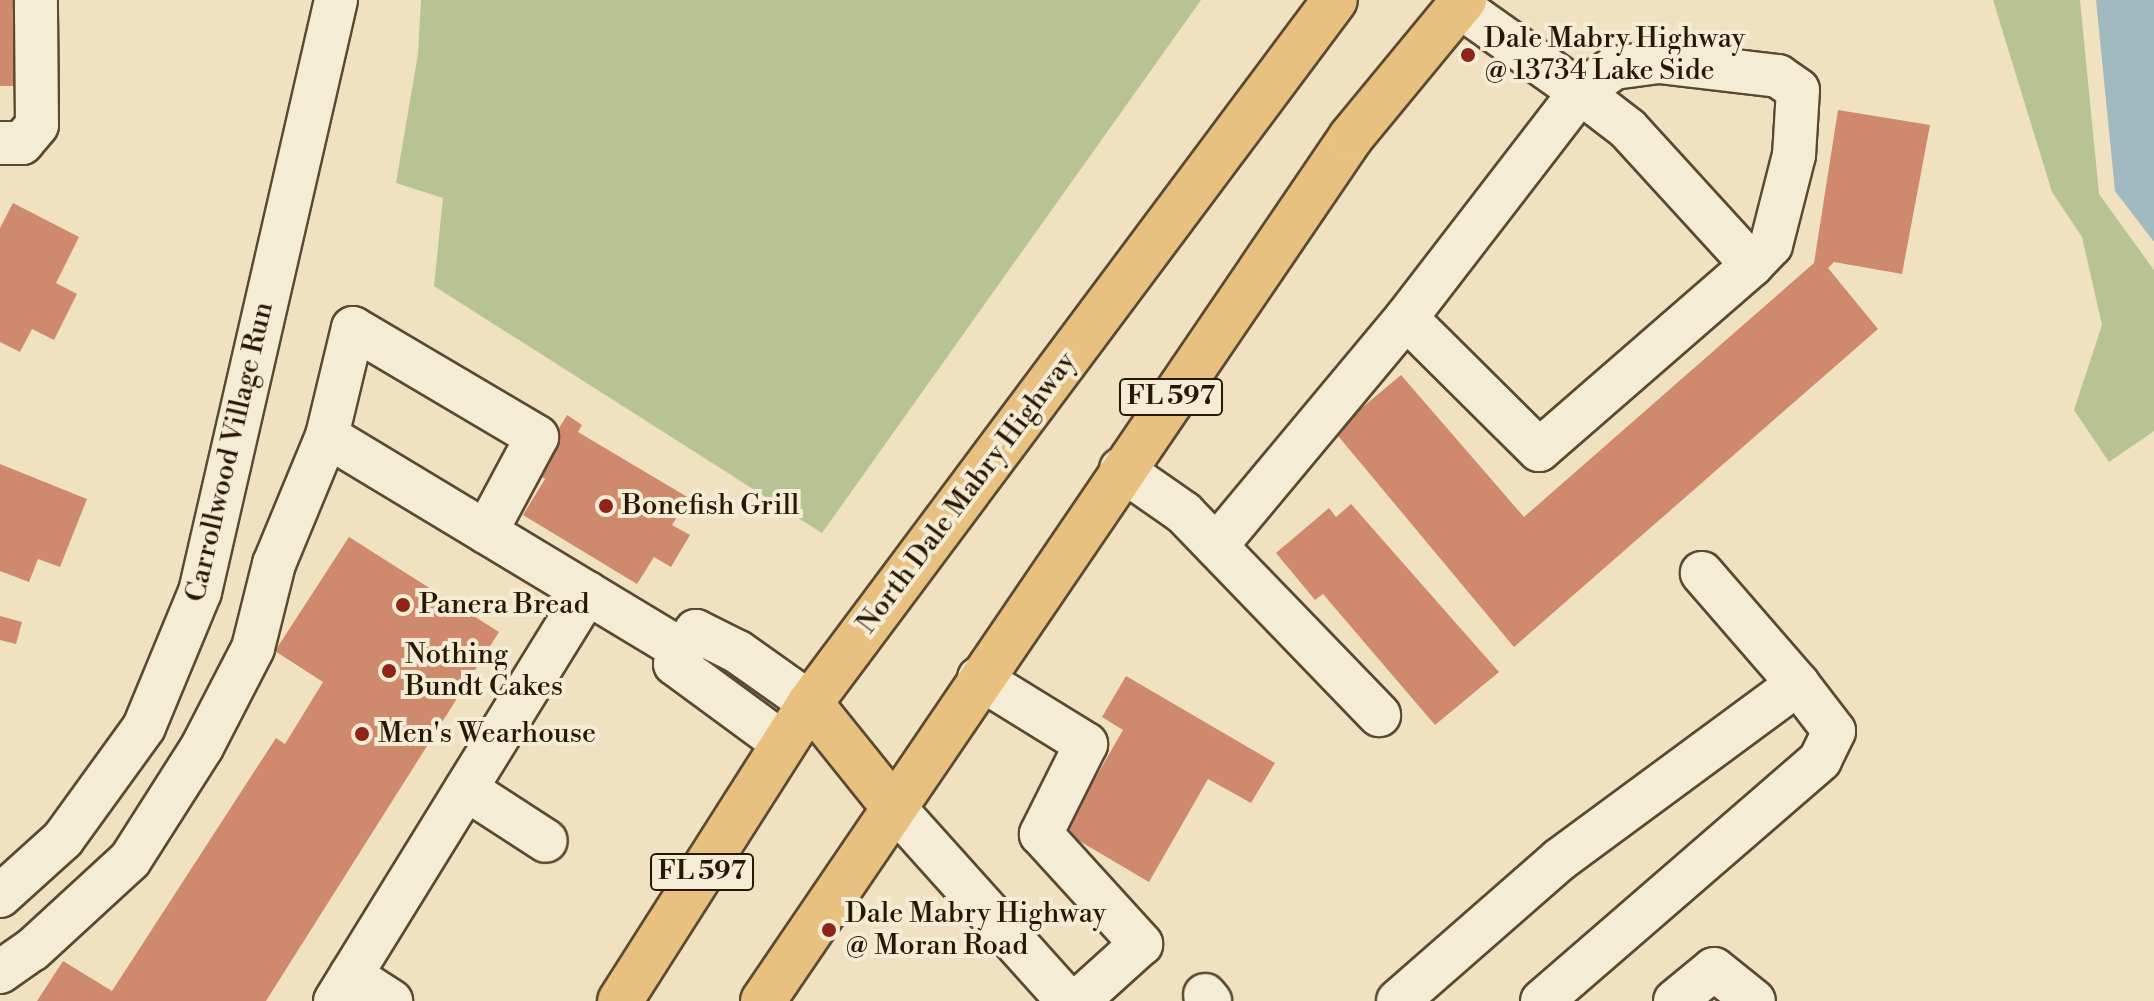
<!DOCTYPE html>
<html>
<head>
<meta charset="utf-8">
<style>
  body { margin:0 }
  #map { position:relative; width:2154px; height:1001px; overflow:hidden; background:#f0e2c0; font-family:"Libre Bodoni",serif }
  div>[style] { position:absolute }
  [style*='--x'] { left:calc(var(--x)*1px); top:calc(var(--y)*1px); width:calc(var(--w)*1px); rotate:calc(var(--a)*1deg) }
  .green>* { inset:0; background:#b8c393 }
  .water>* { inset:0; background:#a1babf }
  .building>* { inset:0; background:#cf8a6d; transform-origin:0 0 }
  .roads { filter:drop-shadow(2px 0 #5a4a31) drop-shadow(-2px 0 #5a4a31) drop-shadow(0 2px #5a4a31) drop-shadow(0 -2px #5a4a31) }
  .minor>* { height:42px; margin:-21px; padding:0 21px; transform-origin:21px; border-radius:21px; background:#f5ecd6 }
  .major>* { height:44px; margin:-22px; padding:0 22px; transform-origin:22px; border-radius:22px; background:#e8c180 }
  .dots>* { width:22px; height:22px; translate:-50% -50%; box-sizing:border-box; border:4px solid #f5ecd6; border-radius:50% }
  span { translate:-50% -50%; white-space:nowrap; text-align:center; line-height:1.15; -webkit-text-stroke:8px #f5ecd6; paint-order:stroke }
  .shield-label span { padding:2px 6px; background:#f5ecd6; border:2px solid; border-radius:6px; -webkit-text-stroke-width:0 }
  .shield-label { font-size:26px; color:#281801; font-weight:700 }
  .poi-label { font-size:28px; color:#281801 }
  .left { translate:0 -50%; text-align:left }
  .street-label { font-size:28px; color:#281801 }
</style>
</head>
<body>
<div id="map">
  <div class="green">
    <div style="clip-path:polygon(421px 0,1201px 0,822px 533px,434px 286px,443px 198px,396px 183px,418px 54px)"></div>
    <div style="clip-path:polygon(1993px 0,2080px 0,2099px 194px,2154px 270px,2154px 431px,2109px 462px,2074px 410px,2102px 325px,2082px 237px,2052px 192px)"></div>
  </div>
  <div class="water">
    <div style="clip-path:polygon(2096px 0,2154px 0,2154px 242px,2115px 191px)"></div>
  </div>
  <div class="building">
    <div style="left:0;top:0;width:17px;height:86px"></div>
    <div style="clip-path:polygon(1838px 110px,1930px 125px,1902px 274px,1834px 262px,1828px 268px,1878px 329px,1514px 647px,1334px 431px,1401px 375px,1524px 517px,1814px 263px)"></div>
    <div style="clip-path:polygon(13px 203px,79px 237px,56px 283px,77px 294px,54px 340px,32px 329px,20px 352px,0 342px,0 228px)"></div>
    <div style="clip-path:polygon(567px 415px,582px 425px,578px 432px,689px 498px,672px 525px,690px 535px,671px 567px,654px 557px,637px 584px,523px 515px,545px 479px,533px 471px)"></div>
    <div style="clip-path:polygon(0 464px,87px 499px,60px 567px,38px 559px,29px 582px,0 571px)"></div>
    <div style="clip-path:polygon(1351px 504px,1499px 672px,1435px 725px,1323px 594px,1315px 600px,1276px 553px,1329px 508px,1336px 517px)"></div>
    <div style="clip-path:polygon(349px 537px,499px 632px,266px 1001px,37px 1001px,63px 961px,112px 991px,276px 738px,285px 744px,323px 682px,275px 651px)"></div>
    <div style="clip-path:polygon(0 616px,22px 622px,16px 644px,0 640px)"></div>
    <div style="clip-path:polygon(1126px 676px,1275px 763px,1251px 803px,1208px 779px,1149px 882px,1064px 832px,1123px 730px,1102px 717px)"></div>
  </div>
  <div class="roads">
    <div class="minor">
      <div style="--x:1459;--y:6;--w:148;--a:35.4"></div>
      <div style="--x:1580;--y:92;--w:61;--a:37.6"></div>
      <div style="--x:1628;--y:129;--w:184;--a:47.6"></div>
      <div style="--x:1752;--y:265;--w:282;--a:139"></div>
      <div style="--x:1539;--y:450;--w:187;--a:-135.2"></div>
      <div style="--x:1406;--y:318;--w:285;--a:-52.4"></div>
      <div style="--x:1580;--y:92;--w:42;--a:-35.2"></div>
      <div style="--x:1614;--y:68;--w:45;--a:-7.6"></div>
      <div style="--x:1659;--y:62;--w:120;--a:6.7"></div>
      <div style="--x:1778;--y:76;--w:24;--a:35"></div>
      <div style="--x:1798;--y:90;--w:65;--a:93.5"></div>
      <div style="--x:1794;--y:155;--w:93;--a:104.3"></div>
      <div style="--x:1771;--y:245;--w:28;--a:134"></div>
      <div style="--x:0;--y:143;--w:22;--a:0"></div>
      <div style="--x:22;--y:143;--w:23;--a:-50"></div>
      <div style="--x:37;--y:125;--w:125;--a:-90.5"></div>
      <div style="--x:327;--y:436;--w:111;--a:-76.5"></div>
      <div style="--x:353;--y:328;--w:214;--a:30.6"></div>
      <div style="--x:537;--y:437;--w:108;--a:118.2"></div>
      <div style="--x:1121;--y:469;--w:77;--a:34.9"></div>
      <div style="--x:1184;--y:513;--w:281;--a:46"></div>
      <div style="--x:1216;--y:546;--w:297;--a:-50.2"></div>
      <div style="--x:979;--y:678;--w:126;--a:31.7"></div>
      <div style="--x:1086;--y:744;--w:101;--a:116.6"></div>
      <div style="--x:1041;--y:834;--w:149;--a:47.7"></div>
      <div style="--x:1141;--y:944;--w:85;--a:137.9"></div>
      <div style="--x:784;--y:744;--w:135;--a:-143.7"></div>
      <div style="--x:675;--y:664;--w:39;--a:-58"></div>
      <div style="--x:696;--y:631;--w:47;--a:26.6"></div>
      <div style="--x:738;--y:652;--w:88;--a:35.3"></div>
      <div style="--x:466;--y:789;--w:95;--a:33"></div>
      <div style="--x:892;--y:805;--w:263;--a:48.1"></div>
      <div style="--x:0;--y:896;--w:85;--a:-42.1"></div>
      <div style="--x:63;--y:839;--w:138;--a:-54.1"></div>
      <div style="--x:144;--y:727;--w:146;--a:-67.5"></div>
      <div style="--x:200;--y:592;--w:607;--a:-77.06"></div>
      <div style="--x:0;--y:972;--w:39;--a:-35"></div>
      <div style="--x:32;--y:950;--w:133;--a:-42.6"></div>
      <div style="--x:130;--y:860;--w:134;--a:-57.5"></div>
      <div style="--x:202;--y:747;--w:111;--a:-62.7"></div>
      <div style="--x:253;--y:648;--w:87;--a:-76"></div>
      <div style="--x:274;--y:564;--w:139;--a:-67.5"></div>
      <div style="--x:327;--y:436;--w:416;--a:31.1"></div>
      <div style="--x:351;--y:975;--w:48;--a:33"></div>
      <div style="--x:1205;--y:995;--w:8;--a:50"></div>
      <div style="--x:335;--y:1001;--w:480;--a:-58.3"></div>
      <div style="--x:1398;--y:1001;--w:214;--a:-41.2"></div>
      <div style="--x:1559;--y:860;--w:297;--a:-36.4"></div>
      <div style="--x:1798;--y:684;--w:147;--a:-130.9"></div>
      <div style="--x:1542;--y:1001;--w:368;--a:-40.9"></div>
      <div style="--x:1820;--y:760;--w:32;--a:-64"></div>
      <div style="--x:1834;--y:731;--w:59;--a:-127.5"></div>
      <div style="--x:1675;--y:1001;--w:50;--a:-39.4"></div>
      <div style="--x:1714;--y:969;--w:51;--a:38.7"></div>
    </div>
    <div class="major">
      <div style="--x:810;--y:703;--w:131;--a:51.2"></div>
      <div style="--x:620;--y:1001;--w:353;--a:-57.5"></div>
      <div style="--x:810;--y:703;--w:877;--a:-53.25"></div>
      <div style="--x:763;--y:1001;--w:1045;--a:-55.76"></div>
      <div style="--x:1351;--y:137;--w:178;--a:-50.5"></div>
    </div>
  </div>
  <div class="dots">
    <div style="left:1468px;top:55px;background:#8f2418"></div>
    <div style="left:606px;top:506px;background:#8f2418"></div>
    <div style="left:403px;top:605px;background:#8f2418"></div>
    <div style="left:389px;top:671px;background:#8f2418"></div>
    <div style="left:362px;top:734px;background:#8f2418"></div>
    <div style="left:829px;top:930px;background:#8f2418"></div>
  </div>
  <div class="shield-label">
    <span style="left:1171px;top:397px">FL 597</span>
    <span style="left:702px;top:872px">FL 597</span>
  </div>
  <div class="poi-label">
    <span class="left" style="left:1484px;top:55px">Dale Mabry Highway<br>@ 13734 Lake Side</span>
    <span class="left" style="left:622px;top:506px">Bonefish Grill</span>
    <span class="left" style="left:419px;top:605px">Panera Bread</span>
    <span class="left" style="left:405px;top:671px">Nothing<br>Bundt Cakes</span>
    <span class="left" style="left:378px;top:734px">Men's Wearhouse</span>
    <span class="left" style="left:845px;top:930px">Dale Mabry Highway<br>@ Moran Road</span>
  </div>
  <div class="street-label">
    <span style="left:230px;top:452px;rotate:-77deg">Carrollwood Village Run</span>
    <span style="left:967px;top:493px;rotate:-53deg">North Dale Mabry Highway</span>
  </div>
</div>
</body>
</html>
